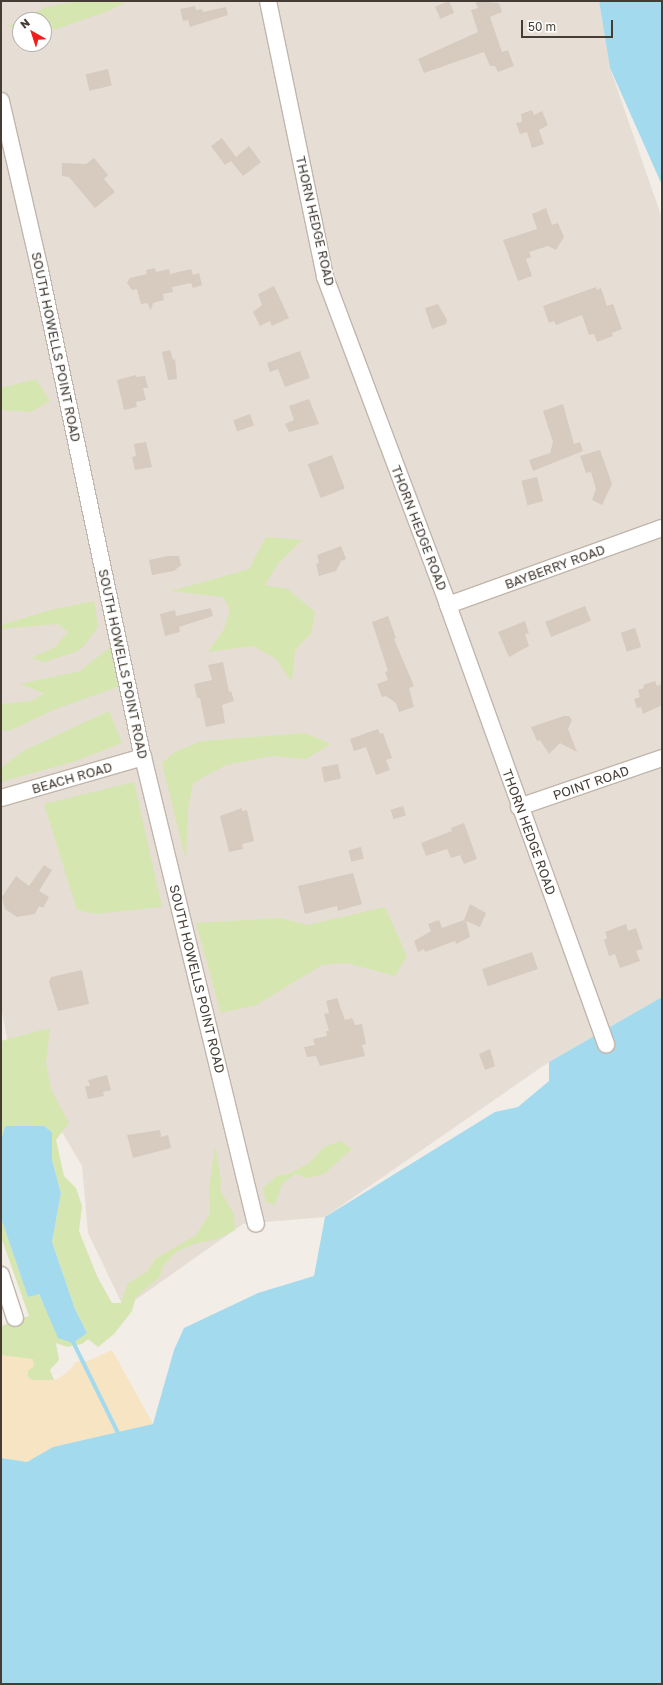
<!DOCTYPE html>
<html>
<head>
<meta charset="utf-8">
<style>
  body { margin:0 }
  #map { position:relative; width:663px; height:1685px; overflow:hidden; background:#f2ede6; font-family:"Golos Text",sans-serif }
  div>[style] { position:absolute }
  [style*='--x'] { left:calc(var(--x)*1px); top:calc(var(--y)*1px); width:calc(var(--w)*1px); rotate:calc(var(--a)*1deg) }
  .residential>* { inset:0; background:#e6ded4 }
  .green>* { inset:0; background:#d5e6b0 }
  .sand>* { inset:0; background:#f6e4c2 }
  .water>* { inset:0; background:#a4daee }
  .stream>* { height:3.5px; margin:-1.75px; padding:0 1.75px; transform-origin:1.75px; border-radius:1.75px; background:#a4daee }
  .building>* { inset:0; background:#d7cabf; transform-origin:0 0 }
  .roads { filter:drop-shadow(1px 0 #c1b6ac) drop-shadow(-1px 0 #c1b6ac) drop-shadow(0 1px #c1b6ac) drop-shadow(0 -1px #c1b6ac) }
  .minor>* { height:16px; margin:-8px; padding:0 8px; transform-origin:8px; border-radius:8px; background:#fff }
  span { translate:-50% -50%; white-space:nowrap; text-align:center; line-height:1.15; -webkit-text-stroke:3px #fff; paint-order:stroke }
  .street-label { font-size:13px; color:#453d35 }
  .frame { position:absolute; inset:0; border:2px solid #453d35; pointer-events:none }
  .north { position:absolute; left:12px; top:12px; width:40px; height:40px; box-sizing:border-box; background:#fff; border:1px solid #b5b1ae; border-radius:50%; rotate:321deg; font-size:11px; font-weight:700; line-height:16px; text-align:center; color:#453d35 }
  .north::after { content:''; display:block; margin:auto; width:14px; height:18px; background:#f31d1c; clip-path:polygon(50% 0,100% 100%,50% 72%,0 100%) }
  .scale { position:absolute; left:521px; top:20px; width:92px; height:18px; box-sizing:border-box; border:2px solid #453d35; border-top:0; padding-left:5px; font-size:12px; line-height:14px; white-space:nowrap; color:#453d35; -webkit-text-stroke:3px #fff; paint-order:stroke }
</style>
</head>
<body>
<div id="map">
  <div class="residential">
    <div style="clip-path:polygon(evenodd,1px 1px,599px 1px,610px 68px,662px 218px,662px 997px,549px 1062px,325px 1217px,243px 1224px,124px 1308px,88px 1233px,82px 1166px,7px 1039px,1px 1006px,1px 1px,20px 20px,44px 20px,44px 44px,20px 44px,20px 20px)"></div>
  </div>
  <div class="green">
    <div style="clip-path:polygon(77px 1px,127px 1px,111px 10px,56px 29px,44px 28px,44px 20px,20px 20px,20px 27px,6px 27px,46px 7px)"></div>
    <div style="clip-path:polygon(36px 379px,50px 401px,31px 412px,1px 410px,1px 388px)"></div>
    <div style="clip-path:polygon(266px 537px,302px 540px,277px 565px,265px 585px,288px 589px,315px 612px,311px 634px,295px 650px,292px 682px,276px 659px,253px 646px,208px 652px,224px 629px,230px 610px,223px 597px,171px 591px,249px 569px)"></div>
    <div style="clip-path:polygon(94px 601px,98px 627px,84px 646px,76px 652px,44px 662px,31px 658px,55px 647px,68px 632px,58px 624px,1px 629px,1px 625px,54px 609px)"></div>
    <div style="clip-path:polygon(110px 647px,118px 687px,58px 708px,11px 730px,1px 731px,1px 704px,32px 701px,44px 693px,20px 684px,80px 671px)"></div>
    <div style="clip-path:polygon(109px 711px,122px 743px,76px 761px,1px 782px,1px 768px,23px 751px)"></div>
    <div style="clip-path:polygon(305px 733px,331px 744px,306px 759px,272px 756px,226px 765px,193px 783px,188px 810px,186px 860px,162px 763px,175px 752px,202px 741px)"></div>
    <div style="clip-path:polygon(134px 782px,162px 907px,95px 914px,77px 910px,44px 804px)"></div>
    <div style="clip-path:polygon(385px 907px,407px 956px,395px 976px,347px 963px,322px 965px,256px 1005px,221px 1013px,196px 923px,280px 918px,308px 925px)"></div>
    <div style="clip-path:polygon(50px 1028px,46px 1063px,51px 1089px,69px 1123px,56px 1140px,64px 1176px,76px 1188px,82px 1206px,79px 1231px,97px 1276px,112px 1303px,121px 1303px,128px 1283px,148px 1271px,155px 1259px,196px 1235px,210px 1213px,209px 1188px,215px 1146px,221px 1180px,220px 1190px,234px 1214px,235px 1230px,217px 1239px,194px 1244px,176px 1252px,164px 1265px,159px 1278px,136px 1297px,132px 1311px,114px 1334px,98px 1347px,88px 1339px,82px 1344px,67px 1347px,56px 1343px,59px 1360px,50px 1370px,54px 1380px,1px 1393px,1px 1326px,29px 1316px,1px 1237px,1px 1218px,28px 1297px,38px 1293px,42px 1301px,87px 1333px,75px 1309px,52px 1242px,61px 1193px,52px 1160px,52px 1132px,44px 1126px,5px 1126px,1px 1141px,1px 1041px)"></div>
    <div style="clip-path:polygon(341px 1141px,352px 1149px,324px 1174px,307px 1178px,295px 1174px,282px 1184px,275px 1205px,266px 1202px,263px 1188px,277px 1176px,288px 1174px,308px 1164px,324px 1147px)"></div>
  </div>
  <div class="sand">
    <div style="clip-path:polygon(112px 1350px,153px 1424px,53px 1447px,27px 1462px,1px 1458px,1px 1355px,33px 1359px,34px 1366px,28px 1371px,28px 1377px,32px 1380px,56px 1380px,68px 1372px,77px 1361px,88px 1361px)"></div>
  </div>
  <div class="water">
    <div style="clip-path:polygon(599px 1px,662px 1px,662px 185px,610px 68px)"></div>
    <div style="clip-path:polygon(662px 997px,662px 1684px,1px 1684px,1px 1458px,27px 1462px,53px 1447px,153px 1424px,174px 1350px,184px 1328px,258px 1293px,314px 1276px,325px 1217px,495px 1112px,518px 1107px,549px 1081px,549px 1062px)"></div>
    <div style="clip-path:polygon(5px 1126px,44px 1126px,52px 1132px,52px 1160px,61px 1193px,52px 1242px,75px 1309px,87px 1333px,73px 1343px,58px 1338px,39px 1294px,28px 1297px,1px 1218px,1px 1141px)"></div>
  </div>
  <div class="stream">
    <div style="--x:72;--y:1339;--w:108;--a:63.7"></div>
  </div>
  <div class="building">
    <div style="left:449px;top:1px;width:13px;height:15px;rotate:67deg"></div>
    <div style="clip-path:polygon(475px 1px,499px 3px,502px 12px,490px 17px,502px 52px,508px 50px,514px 66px,498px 72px,495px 66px,490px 66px,484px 52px,424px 73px,418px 59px,478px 32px,471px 10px,478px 8px)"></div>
    <div style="clip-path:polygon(195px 6px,196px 10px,202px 9px,203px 12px,226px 7px,228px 15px,190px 27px,188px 20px,183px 21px,180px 9px)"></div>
    <div style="left:108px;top:69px;width:17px;height:23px;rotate:77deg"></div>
    <div style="clip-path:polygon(532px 110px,534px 115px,542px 111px,548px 125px,539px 130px,544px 144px,532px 148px,527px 132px,520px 134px,516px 123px,522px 122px,521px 114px)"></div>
    <div style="clip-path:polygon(222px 138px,236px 157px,249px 146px,261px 162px,243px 176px,231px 161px,225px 165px,211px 146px)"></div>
    <div style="clip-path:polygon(94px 158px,108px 175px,104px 179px,115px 192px,95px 208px,69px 177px,62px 176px,62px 163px,86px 164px)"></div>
    <div style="clip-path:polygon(546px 208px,552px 225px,558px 223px,564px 237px,556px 250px,548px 246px,529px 252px,531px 257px,526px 259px,532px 276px,518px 281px,503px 240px,537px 229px,532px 214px)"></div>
    <div style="clip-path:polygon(155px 268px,156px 272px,169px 269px,170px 274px,191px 269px,193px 275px,199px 273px,202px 285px,193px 288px,191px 283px,172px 287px,173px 292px,163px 294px,164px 300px,153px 303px,151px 310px,147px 303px,141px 304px,137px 289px,132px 290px,127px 283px,130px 278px,147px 274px,146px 270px)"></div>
    <div style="clip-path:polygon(274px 286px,289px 318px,272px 326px,270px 321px,260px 326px,253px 312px,262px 305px,258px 294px)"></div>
    <div style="clip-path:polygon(596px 287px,597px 290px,601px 288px,607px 306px,613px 304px,622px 329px,612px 333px,613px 336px,597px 342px,594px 334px,589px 335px,582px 315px,556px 325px,554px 321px,549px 323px,543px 306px)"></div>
    <div style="clip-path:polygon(438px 304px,447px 320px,446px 324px,432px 329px,425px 308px)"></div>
    <div style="clip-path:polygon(170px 350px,173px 360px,175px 359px,177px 379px,168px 380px,162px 352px)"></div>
    <div style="clip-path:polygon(300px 351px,310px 378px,285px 387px,278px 369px,270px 372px,267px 363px)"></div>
    <div style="clip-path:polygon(136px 375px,136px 377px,145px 376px,148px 388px,143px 388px,146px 400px,136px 402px,137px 407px,124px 410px,117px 380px)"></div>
    <div style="clip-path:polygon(309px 399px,319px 424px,289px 432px,285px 424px,294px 420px,289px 406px)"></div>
    <div style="clip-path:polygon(563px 404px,574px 444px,580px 442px,583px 451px,533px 471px,529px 460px,550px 453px,553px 442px,543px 411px)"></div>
    <div style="left:250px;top:414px;width:12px;height:18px;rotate:70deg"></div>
    <div style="clip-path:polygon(146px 442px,152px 467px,135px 470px,132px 457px,136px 456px,134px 444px)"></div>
    <div style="clip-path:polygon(600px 450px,612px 484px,602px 505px,592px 500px,596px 489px,591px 472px,586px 473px,580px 456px)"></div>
    <div style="left:332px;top:455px;width:36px;height:26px;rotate:69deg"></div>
    <div style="left:537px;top:477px;width:25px;height:16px;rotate:76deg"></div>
    <div style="clip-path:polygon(341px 546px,346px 559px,341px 561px,336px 571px,319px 576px,316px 564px,319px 563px,317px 555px)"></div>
    <div style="clip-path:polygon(168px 556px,179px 556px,181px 565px,174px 571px,152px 575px,149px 560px)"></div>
    <div style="left:585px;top:606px;width:16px;height:43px;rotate:68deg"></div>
    <div style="clip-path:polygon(211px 608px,213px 616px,179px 627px,180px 632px,165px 636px,160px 614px,175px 610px,176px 616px)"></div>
    <div style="clip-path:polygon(388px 616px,396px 638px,394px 639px,414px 686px,409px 688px,414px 707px,399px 712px,396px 703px,386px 696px,382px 697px,377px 684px,388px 680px,385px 672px,388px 671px,372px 622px)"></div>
    <div style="clip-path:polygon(525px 621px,529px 633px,525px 634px,529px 646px,509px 657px,498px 632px)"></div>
    <div style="left:635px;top:628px;width:20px;height:15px;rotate:72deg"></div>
    <div style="clip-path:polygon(223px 662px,229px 692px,231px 691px,234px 701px,222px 705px,225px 723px,206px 727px,200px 698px,197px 698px,194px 684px,212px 680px,208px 665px)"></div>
    <div style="clip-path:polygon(655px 681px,657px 686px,662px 684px,662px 705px,643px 714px,641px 707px,637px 708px,634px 699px,640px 697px,638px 690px,644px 688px,643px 685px)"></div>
    <div style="clip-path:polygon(564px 716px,569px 716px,572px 720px,568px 729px,577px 752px,560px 743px,549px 754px,540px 740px,537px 741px,531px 727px)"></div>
    <div style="clip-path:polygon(378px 729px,380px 734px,383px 733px,392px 758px,386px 760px,390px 770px,376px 775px,366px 747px,354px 751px,350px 739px)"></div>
    <div style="left:338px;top:764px;width:15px;height:17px;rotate:79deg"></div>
    <div style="left:403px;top:806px;width:10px;height:13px;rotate:73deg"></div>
    <div style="clip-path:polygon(242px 808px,242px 811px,247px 810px,254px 841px,242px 844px,243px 849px,229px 852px,220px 816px)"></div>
    <div style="clip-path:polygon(464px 823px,477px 859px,464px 864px,460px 855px,451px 858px,447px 849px,426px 856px,421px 843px,452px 831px,451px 828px)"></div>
    <div style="left:361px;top:847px;width:12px;height:13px;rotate:76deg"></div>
    <div style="clip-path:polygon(44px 865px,52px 870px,39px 891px,49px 897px,43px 908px,39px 906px,35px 914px,17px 917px,5px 909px,2px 897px,16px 876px,29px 886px)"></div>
    <div style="clip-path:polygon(353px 873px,362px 904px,338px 911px,337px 906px,305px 914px,298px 886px)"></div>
    <div style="clip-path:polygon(470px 904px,486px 913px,480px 927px,466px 921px,470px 937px,456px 944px,455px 941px,425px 952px,424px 949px,418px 952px,414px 941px,431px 931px,428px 924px,439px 920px,442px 928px,464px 920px)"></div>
    <div style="clip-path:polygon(626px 924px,628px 931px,636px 928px,643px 949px,636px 951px,640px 961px,620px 968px,615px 954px,609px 956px,604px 940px,607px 938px,605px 932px)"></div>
    <div style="left:532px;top:952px;width:18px;height:53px;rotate:71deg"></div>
    <div style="clip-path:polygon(82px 970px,89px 1004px,58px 1011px,49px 982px,51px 977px)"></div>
    <div style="clip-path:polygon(337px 998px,345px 1020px,352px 1018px,355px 1025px,362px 1024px,366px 1044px,362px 1045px,365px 1056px,320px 1066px,316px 1056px,307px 1057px,304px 1047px,315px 1045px,313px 1039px,327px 1036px,326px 1031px,329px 1031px,324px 1014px,329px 1013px,326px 1001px)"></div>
    <div style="clip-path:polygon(490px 1049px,495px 1066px,485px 1070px,479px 1054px)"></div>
    <div style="clip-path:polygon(107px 1075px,111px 1090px,103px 1092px,104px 1096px,88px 1099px,85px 1086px,90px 1086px,88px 1080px)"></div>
    <div style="clip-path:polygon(160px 1130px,161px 1137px,168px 1135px,171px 1148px,133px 1158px,127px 1135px)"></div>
  </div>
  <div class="roads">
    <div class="minor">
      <div style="--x:268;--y:1;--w:282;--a:78.3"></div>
      <div style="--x:325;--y:277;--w:350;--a:69.4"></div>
      <div style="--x:448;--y:605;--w:467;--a:70.2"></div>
      <div style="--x:1;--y:101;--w:173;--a:77"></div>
      <div style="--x:40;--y:270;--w:498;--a:78.1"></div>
      <div style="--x:143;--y:757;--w:480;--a:76.4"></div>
      <div style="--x:448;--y:605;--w:227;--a:-19.8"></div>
      <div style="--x:1;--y:798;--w:148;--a:-16.1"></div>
      <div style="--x:519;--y:807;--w:151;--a:-18.9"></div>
      <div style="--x:1;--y:1275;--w:45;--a:72"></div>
    </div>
  </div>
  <div class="street-label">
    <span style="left:315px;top:221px;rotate:77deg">THORN HEDGE ROAD</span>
    <span style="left:56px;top:347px;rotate:78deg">SOUTH HOWELLS POINT ROAD</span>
    <span style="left:419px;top:528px;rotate:69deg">THORN HEDGE ROAD</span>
    <span style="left:555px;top:567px;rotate:-20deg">BAYBERRY ROAD</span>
    <span style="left:123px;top:664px;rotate:78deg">SOUTH HOWELLS POINT ROAD</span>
    <span style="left:72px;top:778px;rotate:-16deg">BEACH ROAD</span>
    <span style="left:591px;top:783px;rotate:-19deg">POINT ROAD</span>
    <span style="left:529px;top:832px;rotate:70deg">THORN HEDGE ROAD</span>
    <span style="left:197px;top:979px;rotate:76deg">SOUTH HOWELLS POINT ROAD</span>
  </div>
  <div class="frame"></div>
  <div class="north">N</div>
  <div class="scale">50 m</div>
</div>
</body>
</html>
